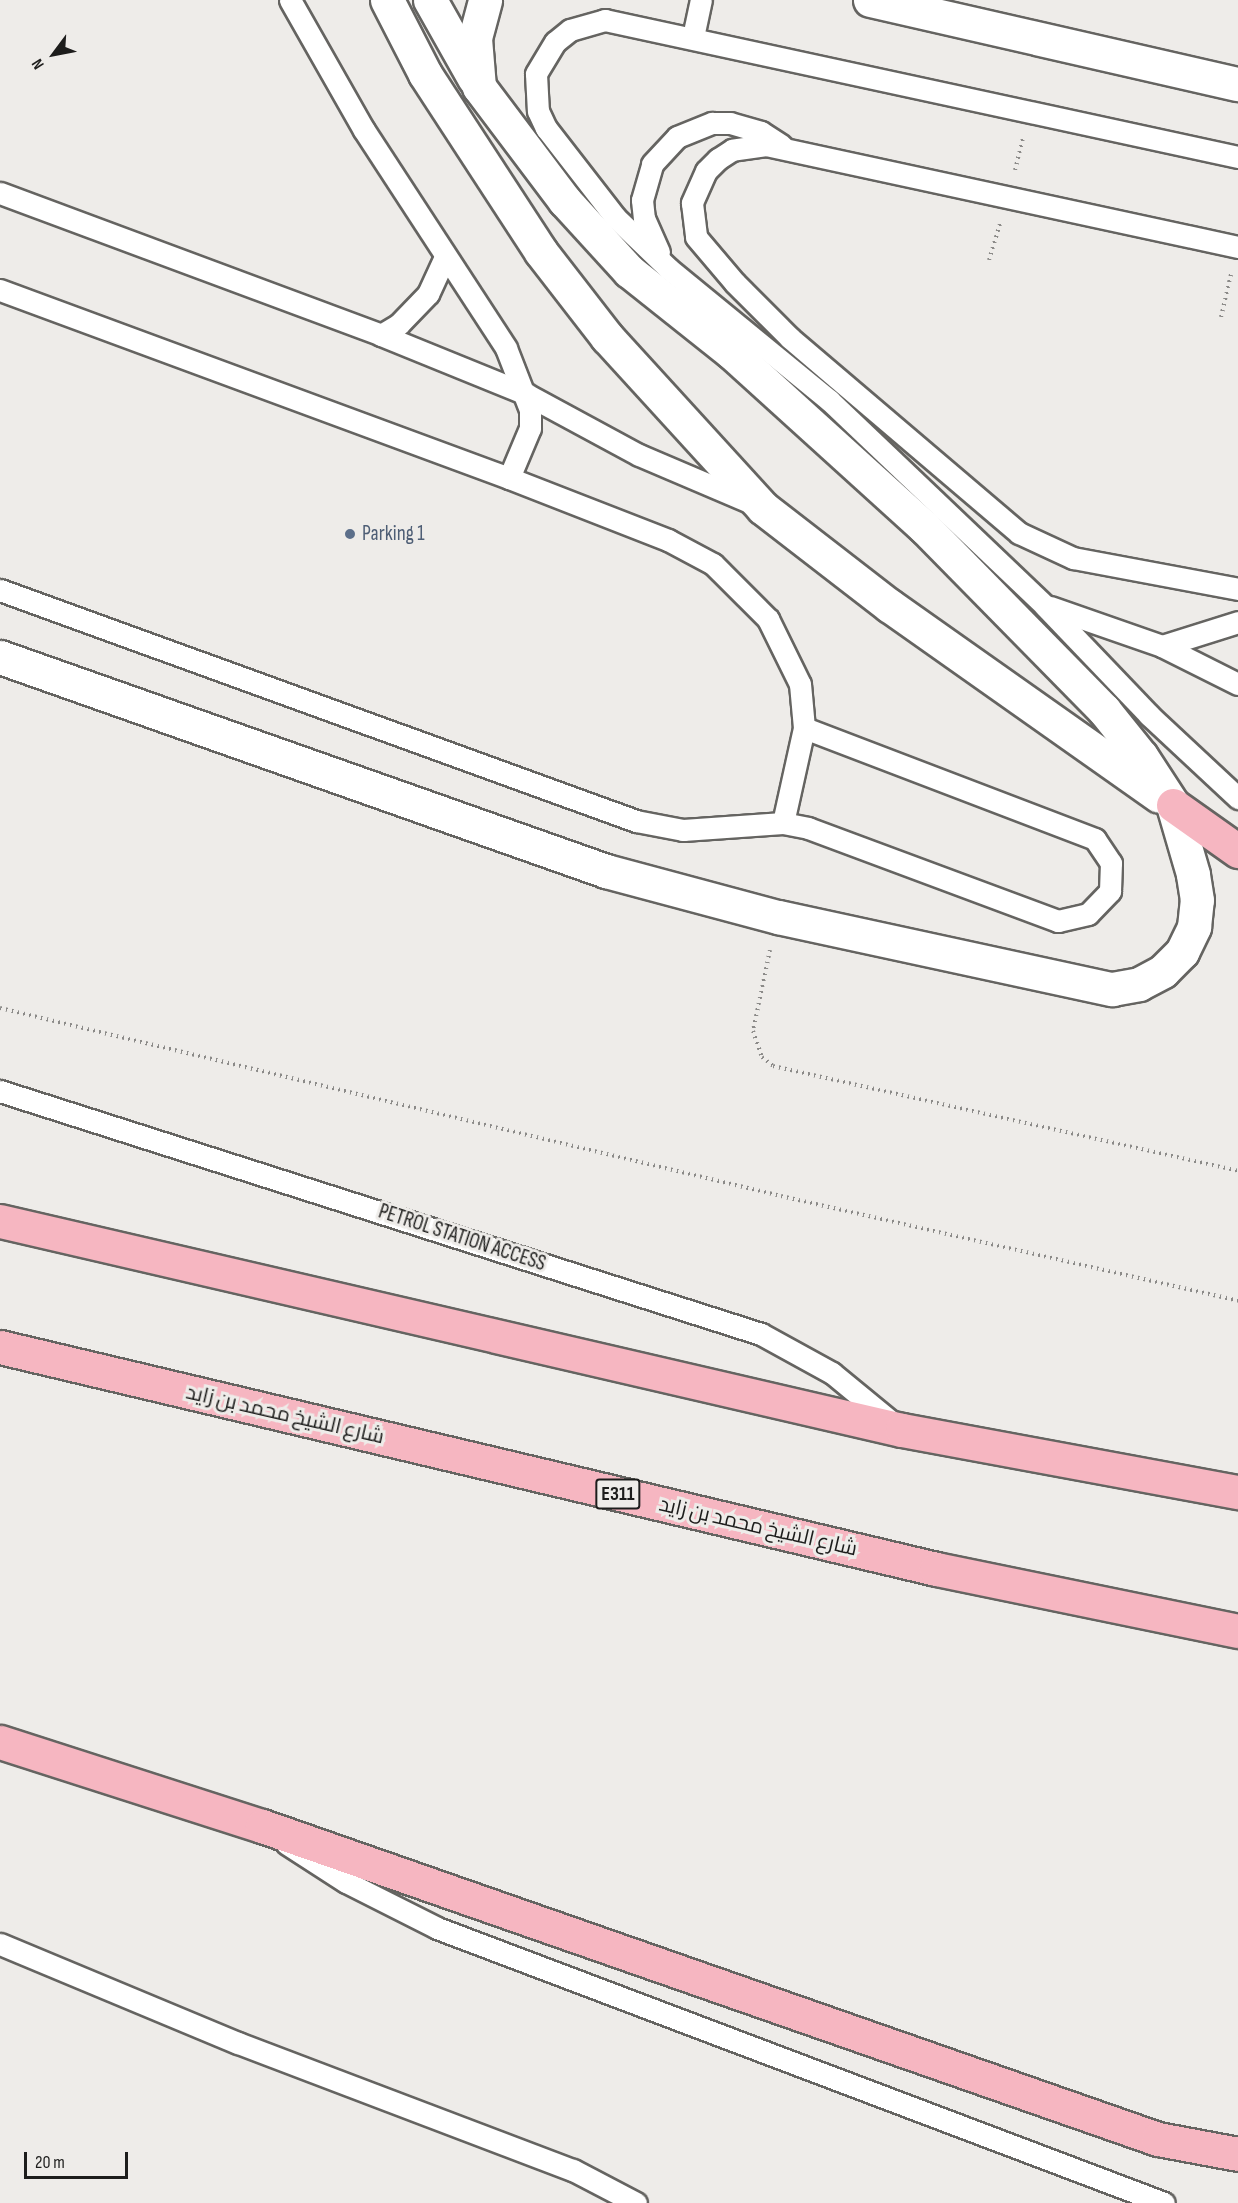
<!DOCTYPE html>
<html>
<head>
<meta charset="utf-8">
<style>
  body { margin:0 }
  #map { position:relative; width:1238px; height:2203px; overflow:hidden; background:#eeece9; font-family:"Sofia Sans Condensed",Cairo,sans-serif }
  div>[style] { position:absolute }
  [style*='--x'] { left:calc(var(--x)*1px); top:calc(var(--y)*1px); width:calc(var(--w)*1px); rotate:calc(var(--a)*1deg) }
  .path>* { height:4px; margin-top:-2px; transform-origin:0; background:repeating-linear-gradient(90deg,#8b8a88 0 1.5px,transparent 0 6px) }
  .roads { filter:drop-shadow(2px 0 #656461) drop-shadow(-2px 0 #656461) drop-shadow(0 2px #656461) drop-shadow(0 -2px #656461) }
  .service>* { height:21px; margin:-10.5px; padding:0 10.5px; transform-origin:10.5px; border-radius:10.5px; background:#fff }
  .tertiary>* { height:33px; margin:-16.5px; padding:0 16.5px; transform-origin:16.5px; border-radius:16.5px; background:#fff }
  .motorway>* { height:33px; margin:-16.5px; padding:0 16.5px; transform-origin:16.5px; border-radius:16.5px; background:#f6b6c1 }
  .dots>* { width:16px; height:16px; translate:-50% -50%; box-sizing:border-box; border:3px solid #eeece9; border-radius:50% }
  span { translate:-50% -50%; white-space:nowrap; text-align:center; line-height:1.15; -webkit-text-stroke:6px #eeece9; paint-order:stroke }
  .shield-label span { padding:2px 4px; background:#eeece9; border:2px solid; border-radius:4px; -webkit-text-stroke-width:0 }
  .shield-label { font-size:20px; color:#1d1d1c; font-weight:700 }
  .service-label { font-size:21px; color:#4e5e75 }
  .left { translate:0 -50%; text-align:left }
  .street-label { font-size:21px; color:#1d1d1c }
  .north { position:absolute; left:24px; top:24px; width:60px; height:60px; -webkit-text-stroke:4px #eeece9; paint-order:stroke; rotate:238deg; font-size:16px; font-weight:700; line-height:24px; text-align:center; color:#1d1d1c }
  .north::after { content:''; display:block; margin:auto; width:21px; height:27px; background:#1d1d1c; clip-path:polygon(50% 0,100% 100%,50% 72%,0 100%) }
  .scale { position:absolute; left:24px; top:2152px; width:104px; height:27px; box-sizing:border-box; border:3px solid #1d1d1c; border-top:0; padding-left:8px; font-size:18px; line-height:21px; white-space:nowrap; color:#1d1d1c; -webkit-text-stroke:4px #eeece9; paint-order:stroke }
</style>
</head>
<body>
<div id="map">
  <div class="path">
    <div style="--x:1015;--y:170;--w:32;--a:-76"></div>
    <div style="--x:989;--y:260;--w:39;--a:-73"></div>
    <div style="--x:1221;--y:317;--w:44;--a:-76.9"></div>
    <div style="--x:770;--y:950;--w:83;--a:101.9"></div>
    <div style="--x:753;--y:1031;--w:28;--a:71"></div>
    <div style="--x:762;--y:1057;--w:14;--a:39"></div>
    <div style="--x:773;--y:1066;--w:477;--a:12.7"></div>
    <div style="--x:0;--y:1008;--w:803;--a:13.53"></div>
    <div style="--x:781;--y:1196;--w:469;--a:12.9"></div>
  </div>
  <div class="roads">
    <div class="service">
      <div style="--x:290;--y:0;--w:150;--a:60.4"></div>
      <div style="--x:364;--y:130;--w:260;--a:56.9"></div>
      <div style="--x:506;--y:348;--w:66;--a:68.8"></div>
      <div style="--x:530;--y:410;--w:18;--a:90"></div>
      <div style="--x:530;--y:428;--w:54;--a:112.8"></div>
      <div style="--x:693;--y:37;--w:38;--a:-78"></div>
      <div style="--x:1238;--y:157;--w:648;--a:-167.79"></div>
      <div style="--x:605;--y:20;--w:36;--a:164"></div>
      <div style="--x:570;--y:30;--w:19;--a:141"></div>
      <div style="--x:555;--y:42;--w:37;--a:121"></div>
      <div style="--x:536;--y:74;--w:37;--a:87"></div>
      <div style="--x:538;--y:111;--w:19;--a:65"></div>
      <div style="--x:546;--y:128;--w:113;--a:52.2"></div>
      <div style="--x:615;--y:217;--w:75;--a:43.9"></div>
      <div style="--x:669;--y:269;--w:207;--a:39.3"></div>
      <div style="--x:829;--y:400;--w:298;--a:43.6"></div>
      <div style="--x:1045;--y:606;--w:151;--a:46.3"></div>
      <div style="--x:1149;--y:715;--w:122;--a:43"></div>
      <div style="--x:0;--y:193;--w:407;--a:20.4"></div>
      <div style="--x:381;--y:335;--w:157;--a:22.1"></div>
      <div style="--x:526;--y:394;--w:128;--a:28.4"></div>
      <div style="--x:639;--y:455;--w:127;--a:23.1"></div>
      <div style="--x:1238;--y:247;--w:483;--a:-167.8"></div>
      <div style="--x:766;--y:145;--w:34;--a:172"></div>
      <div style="--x:732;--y:150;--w:17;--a:147"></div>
      <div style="--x:718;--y:159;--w:17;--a:135"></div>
      <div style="--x:706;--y:171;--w:35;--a:114"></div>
      <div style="--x:692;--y:203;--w:34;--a:83"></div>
      <div style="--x:696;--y:237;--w:60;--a:49.7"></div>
      <div style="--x:735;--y:283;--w:78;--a:45"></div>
      <div style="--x:790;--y:338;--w:301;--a:40.4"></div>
      <div style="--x:1019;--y:533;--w:60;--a:24.8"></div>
      <div style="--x:1073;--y:558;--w:168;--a:10.6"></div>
      <div style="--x:659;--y:252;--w:36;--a:-114"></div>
      <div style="--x:644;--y:219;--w:19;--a:-96"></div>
      <div style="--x:642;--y:200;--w:37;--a:-74"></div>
      <div style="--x:652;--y:164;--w:37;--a:-47"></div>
      <div style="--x:677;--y:137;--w:38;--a:-22"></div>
      <div style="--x:712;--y:123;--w:18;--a:0"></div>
      <div style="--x:730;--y:123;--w:32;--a:16"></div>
      <div style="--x:761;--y:132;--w:24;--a:33"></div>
      <div style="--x:0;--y:290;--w:543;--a:20.27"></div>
      <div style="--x:509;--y:478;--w:171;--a:21.3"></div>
      <div style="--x:668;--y:540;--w:51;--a:28.1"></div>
      <div style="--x:713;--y:564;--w:78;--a:45"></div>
      <div style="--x:768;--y:619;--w:72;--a:63.8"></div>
      <div style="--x:800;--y:684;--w:44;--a:84.8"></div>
      <div style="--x:804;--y:728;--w:97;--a:102.5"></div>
      <div style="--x:381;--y:335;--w:21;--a:-31"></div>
      <div style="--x:399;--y:324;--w:42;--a:-46"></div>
      <div style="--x:428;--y:294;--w:41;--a:-65.3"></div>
      <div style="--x:0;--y:590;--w:677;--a:19.96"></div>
      <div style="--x:636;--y:821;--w:48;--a:10.8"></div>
      <div style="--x:683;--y:830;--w:100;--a:-4"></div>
      <div style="--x:783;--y:823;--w:25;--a:11"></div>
      <div style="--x:808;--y:828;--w:267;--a:20.4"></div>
      <div style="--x:1058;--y:921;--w:31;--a:-13"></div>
      <div style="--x:1088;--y:914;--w:32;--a:-46"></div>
      <div style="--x:1110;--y:891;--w:28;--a:-88"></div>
      <div style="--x:1111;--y:863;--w:29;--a:-124"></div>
      <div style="--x:1095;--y:839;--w:311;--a:-159.1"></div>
      <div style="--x:1050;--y:607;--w:119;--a:19.2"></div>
      <div style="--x:1162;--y:646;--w:85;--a:26.6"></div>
      <div style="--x:1162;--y:646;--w:80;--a:-17.5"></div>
      <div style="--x:0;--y:1091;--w:799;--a:17.71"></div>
      <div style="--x:761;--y:1334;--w:81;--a:28.8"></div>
      <div style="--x:832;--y:1373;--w:80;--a:39.4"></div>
      <div style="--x:287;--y:1844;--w:70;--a:32.8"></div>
      <div style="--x:346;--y:1882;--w:102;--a:26.8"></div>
      <div style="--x:437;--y:1928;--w:777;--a:20.72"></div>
      <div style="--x:0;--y:1944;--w:258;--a:22.6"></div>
      <div style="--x:238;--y:2043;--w:358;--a:20.8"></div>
      <div style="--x:573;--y:2170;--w:71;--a:27.6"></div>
    </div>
    <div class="tertiary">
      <div style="--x:387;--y:0;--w:83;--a:62.8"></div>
      <div style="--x:425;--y:74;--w:212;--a:56.9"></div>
      <div style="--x:541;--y:252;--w:108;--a:52.2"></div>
      <div style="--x:607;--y:337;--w:231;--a:47.6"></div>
      <div style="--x:763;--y:508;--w:160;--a:37.7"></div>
      <div style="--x:890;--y:606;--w:329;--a:35.2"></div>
      <div style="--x:430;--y:0;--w:90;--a:60.6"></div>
      <div style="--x:870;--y:0;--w:377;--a:12.9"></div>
      <div style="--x:0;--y:657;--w:643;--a:19.45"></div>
      <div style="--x:606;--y:871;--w:178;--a:15"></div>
      <div style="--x:778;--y:917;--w:342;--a:12.2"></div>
      <div style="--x:1112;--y:989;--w:27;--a:-10"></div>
      <div style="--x:1139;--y:984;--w:27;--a:-28"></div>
      <div style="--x:1163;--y:971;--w:27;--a:-45"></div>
      <div style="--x:1182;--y:952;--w:28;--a:-64"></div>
      <div style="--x:1194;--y:927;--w:27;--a:-84"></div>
      <div style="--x:1197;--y:900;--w:26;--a:-99"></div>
      <div style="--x:1193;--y:874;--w:72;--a:-106.2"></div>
      <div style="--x:1173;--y:805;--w:59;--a:-123.1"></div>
      <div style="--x:1141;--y:756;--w:59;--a:-128.8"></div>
      <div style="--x:1104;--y:710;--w:257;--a:-134.5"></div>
      <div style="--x:924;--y:527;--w:261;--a:-137.8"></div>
      <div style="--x:731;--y:352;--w:130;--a:-141.5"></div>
      <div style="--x:629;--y:271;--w:95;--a:-132.4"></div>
      <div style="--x:565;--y:201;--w:143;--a:-127"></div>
      <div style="--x:479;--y:87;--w:49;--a:-94.7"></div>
      <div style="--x:475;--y:38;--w:39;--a:-75"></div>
    </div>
    <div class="motorway">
      <div style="--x:1173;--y:805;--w:80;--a:35.3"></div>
      <div style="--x:0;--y:1221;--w:926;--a:13.05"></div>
      <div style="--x:902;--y:1430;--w:342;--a:10.5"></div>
      <div style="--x:0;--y:1347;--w:962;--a:13.34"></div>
      <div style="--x:936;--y:1569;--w:308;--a:11.6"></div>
      <div style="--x:0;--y:1742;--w:275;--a:17.8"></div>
      <div style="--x:262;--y:1826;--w:949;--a:19.26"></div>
      <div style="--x:1158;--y:2139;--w:81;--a:10.6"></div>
    </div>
  </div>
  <div class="dots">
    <div style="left:350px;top:534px;background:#5c6f8a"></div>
  </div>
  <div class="shield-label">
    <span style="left:618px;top:1494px">E311</span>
  </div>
  <div class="service-label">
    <span class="left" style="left:362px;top:534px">Parking 1</span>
  </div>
  <div class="street-label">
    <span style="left:462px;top:1238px;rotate:18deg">PETROL STATION ACCESS</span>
    <span style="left:285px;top:1415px;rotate:13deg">شارع الشيخ محمد بن زايد</span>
    <span style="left:758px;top:1527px;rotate:13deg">شارع الشيخ محمد بن زايد</span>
  </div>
  <div class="north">N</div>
  <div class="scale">20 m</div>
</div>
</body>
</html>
